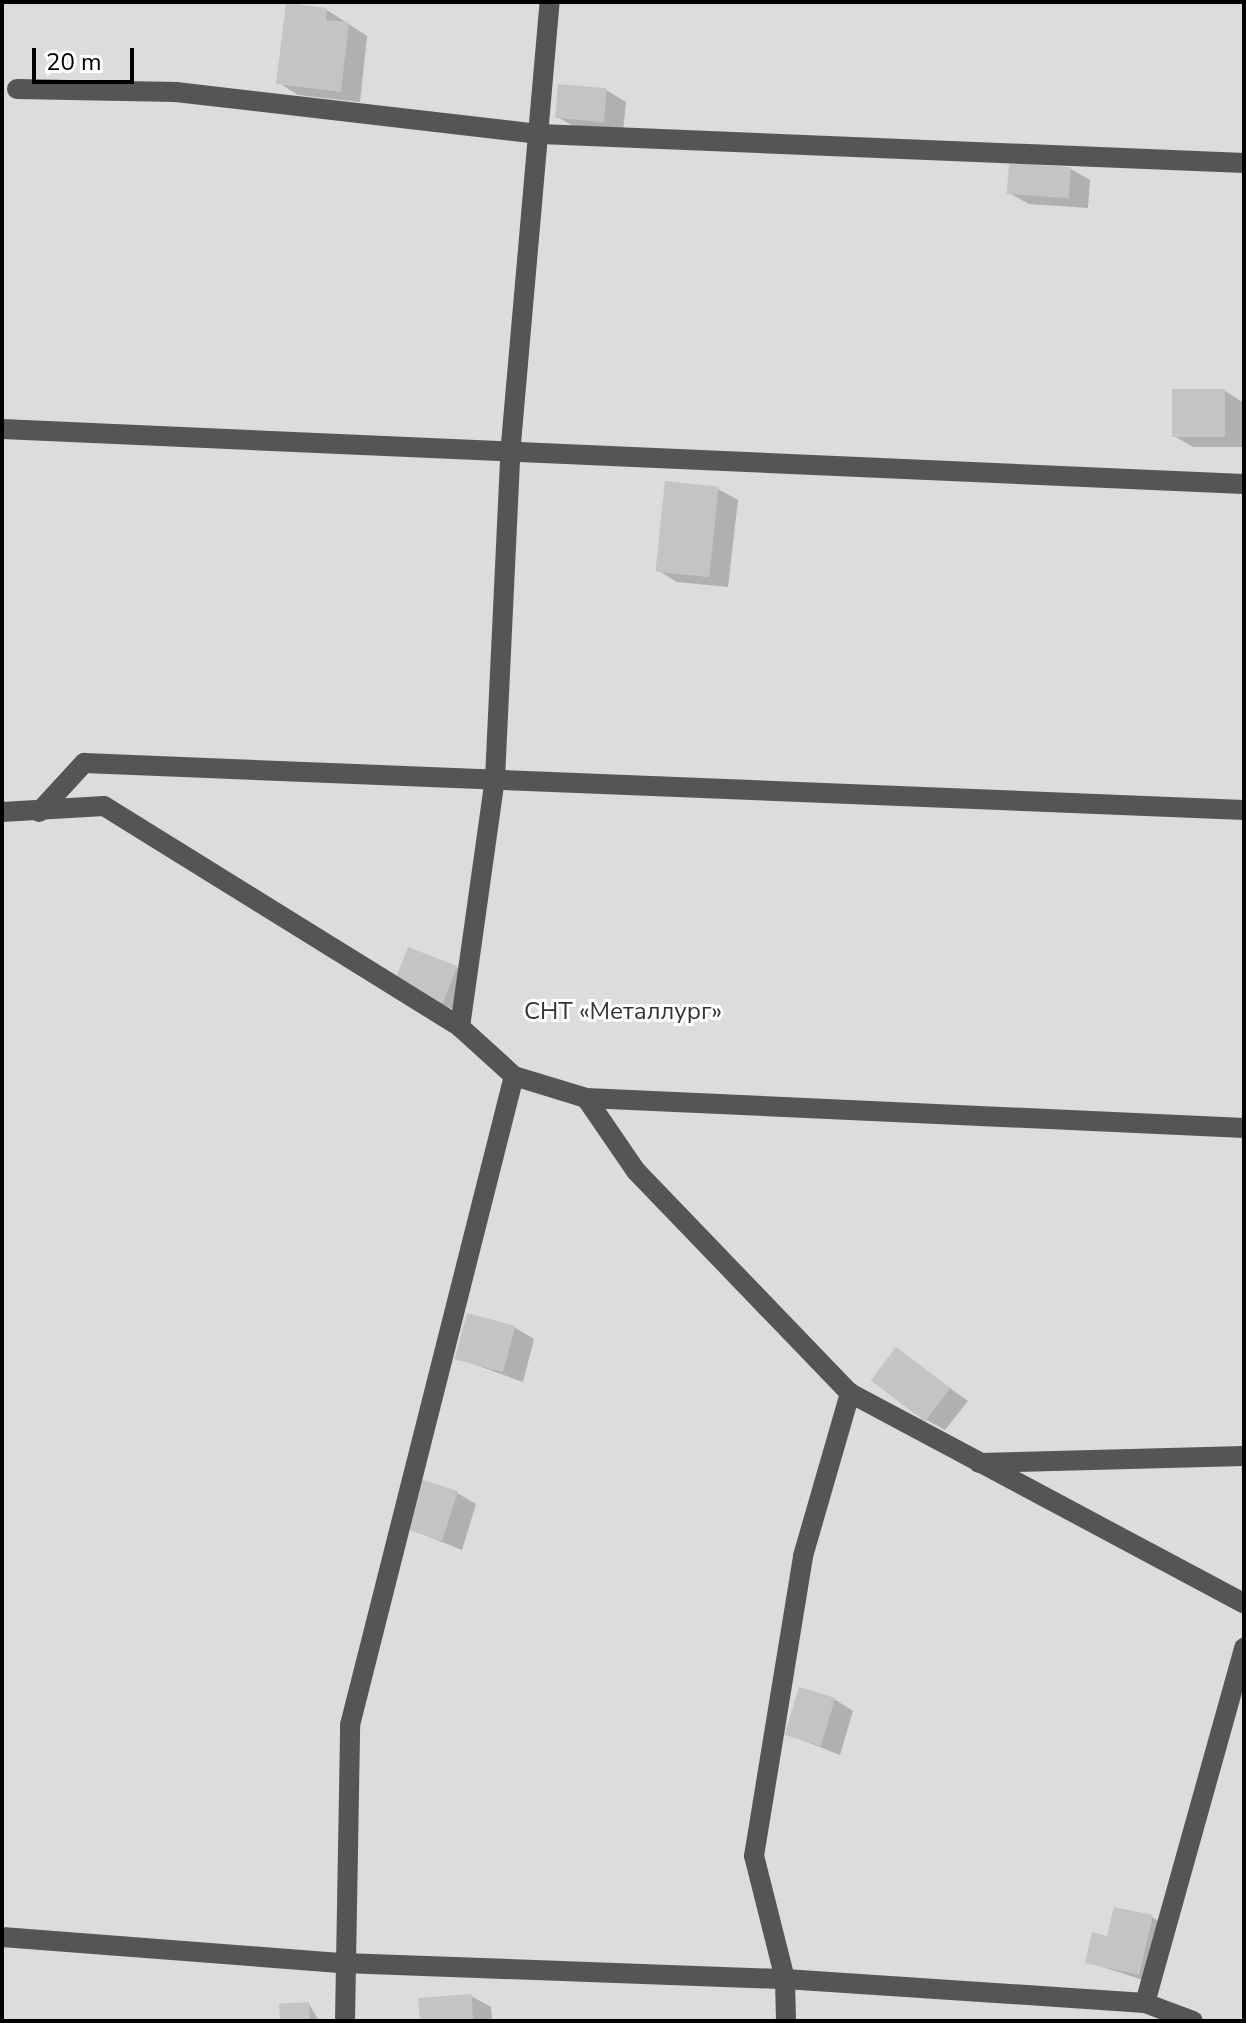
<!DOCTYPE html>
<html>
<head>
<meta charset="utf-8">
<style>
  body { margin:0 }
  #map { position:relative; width:1246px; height:2023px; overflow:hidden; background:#fff; font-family:"Nunito Sans",sans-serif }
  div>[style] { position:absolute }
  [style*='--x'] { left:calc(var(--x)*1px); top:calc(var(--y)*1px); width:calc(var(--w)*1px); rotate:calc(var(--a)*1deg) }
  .green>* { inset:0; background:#dcdcdc; transform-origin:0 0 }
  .shadow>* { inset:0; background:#0003 }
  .building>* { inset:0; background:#c4c4c4; transform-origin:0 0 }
  .minor>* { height:20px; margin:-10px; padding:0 10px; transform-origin:10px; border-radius:10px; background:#555 }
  span { translate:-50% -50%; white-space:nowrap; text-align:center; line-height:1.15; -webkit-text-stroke:6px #fff; paint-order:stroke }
  .park-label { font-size:24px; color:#333 }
  .frame { position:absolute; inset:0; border:4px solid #000; pointer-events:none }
  .scale { position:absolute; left:32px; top:48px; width:102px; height:36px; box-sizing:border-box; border:4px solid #000; border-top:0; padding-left:10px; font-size:24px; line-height:28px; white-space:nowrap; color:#000; -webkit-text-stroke:6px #fff; paint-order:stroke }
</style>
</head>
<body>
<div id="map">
  <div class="green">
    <div style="left:2px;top:2px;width:1242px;height:2019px"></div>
  </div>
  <div class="shadow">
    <div style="clip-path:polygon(327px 10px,367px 36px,360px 102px,298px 95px,279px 83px)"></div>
    <div style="clip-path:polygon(606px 90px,626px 102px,623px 132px,577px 128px,557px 117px)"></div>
    <div style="clip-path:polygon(1071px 169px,1090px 180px,1088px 208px,1029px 204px,1009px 193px)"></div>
    <div style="clip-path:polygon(1225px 391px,1244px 403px,1244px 447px,1193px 447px,1174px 436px)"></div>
    <div style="clip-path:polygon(718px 489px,738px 500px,728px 587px,677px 582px,657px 570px)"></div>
    <div style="clip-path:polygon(457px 968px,476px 979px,463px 1013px,415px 994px)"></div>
    <div style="clip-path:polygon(514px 1327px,534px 1339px,523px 1382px,456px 1358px)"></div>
    <div style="clip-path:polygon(896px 1350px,968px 1401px,945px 1430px,925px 1419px)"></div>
    <div style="clip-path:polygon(457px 1493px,476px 1504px,462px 1550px,407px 1528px)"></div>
    <div style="clip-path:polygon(834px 1699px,853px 1711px,840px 1755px,787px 1734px)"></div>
    <div style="clip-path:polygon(1152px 1917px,1171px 1929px,1159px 1985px,1087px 1962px,1108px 1938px)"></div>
    <div style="clip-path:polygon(471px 1996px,491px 2007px,492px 2021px,422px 2021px)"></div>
    <div style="clip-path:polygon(309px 2004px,319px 2021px,282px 2021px)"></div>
  </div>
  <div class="building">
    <div style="clip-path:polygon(286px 3px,327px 8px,326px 20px,349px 22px,341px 92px,276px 84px)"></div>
    <div style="left:558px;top:84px;width:49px;height:34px;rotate:5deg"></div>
    <div style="left:1009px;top:163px;width:62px;height:31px;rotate:4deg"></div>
    <div style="left:1172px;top:389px;width:53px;height:48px"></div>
    <div style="left:665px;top:481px;width:54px;height:91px;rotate:6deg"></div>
    <div style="left:408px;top:947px;width:53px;height:40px;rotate:21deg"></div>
    <div style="left:467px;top:1313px;width:50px;height:48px;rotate:15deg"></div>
    <div style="left:896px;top:1347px;width:68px;height:42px;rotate:37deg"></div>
    <div style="left:420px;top:1479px;width:40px;height:52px;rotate:18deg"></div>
    <div style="left:799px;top:1687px;width:38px;height:50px;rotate:17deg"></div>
    <div style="clip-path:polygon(1114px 1907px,1153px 1915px,1139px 1975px,1085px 1963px,1092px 1932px,1107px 1936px)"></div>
    <div style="clip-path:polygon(472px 1994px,473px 2021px,420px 2021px,418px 1998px)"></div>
    <div style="left:309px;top:2002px;width:19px;height:30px;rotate:87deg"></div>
  </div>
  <div class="minor">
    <div style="--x:17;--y:89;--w:159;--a:1.1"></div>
    <div style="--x:176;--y:92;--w:366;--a:6.6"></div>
    <div style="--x:540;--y:134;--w:705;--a:2.36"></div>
    <div style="--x:2;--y:429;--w:1243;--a:2.54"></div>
    <div style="--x:2;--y:812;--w:102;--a:-3.4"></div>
    <div style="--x:104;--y:806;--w:419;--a:31.8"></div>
    <div style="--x:460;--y:1027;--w:73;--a:42.2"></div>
    <div style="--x:514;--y:1076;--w:75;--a:17"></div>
    <div style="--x:586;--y:1098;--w:88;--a:55.6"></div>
    <div style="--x:636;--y:1171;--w:308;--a:46.1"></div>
    <div style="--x:850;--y:1393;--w:446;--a:28.1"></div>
    <div style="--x:39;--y:812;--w:67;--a:-47.4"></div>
    <div style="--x:84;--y:763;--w:1161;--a:2.32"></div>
    <div style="--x:460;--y:1027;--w:250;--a:-82"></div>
    <div style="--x:495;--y:779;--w:324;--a:-87.3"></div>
    <div style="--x:510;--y:455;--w:455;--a:-85"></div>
    <div style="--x:586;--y:1098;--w:659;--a:2.61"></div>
    <div style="--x:979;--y:1463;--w:265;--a:-1.5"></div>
    <div style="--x:2;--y:1937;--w:342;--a:4.4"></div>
    <div style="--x:343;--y:1963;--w:442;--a:2.1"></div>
    <div style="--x:785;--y:1979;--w:361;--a:3.8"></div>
    <div style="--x:1145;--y:2003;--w:51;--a:20.6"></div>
    <div style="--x:1145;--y:2003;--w:369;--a:-74.4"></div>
    <div style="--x:345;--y:2021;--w:296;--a:-89"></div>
    <div style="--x:350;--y:1725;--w:669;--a:-75.82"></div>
    <div style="--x:786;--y:2021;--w:42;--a:-91.4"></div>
    <div style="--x:785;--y:1979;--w:127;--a:-104.1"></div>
    <div style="--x:754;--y:1856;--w:304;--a:-80.7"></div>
    <div style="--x:803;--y:1556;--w:170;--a:-73.9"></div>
  </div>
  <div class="park-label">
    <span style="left:623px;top:1012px">СНТ «Металлург»</span>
  </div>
  <div class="frame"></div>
  <div class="scale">20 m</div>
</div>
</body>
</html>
